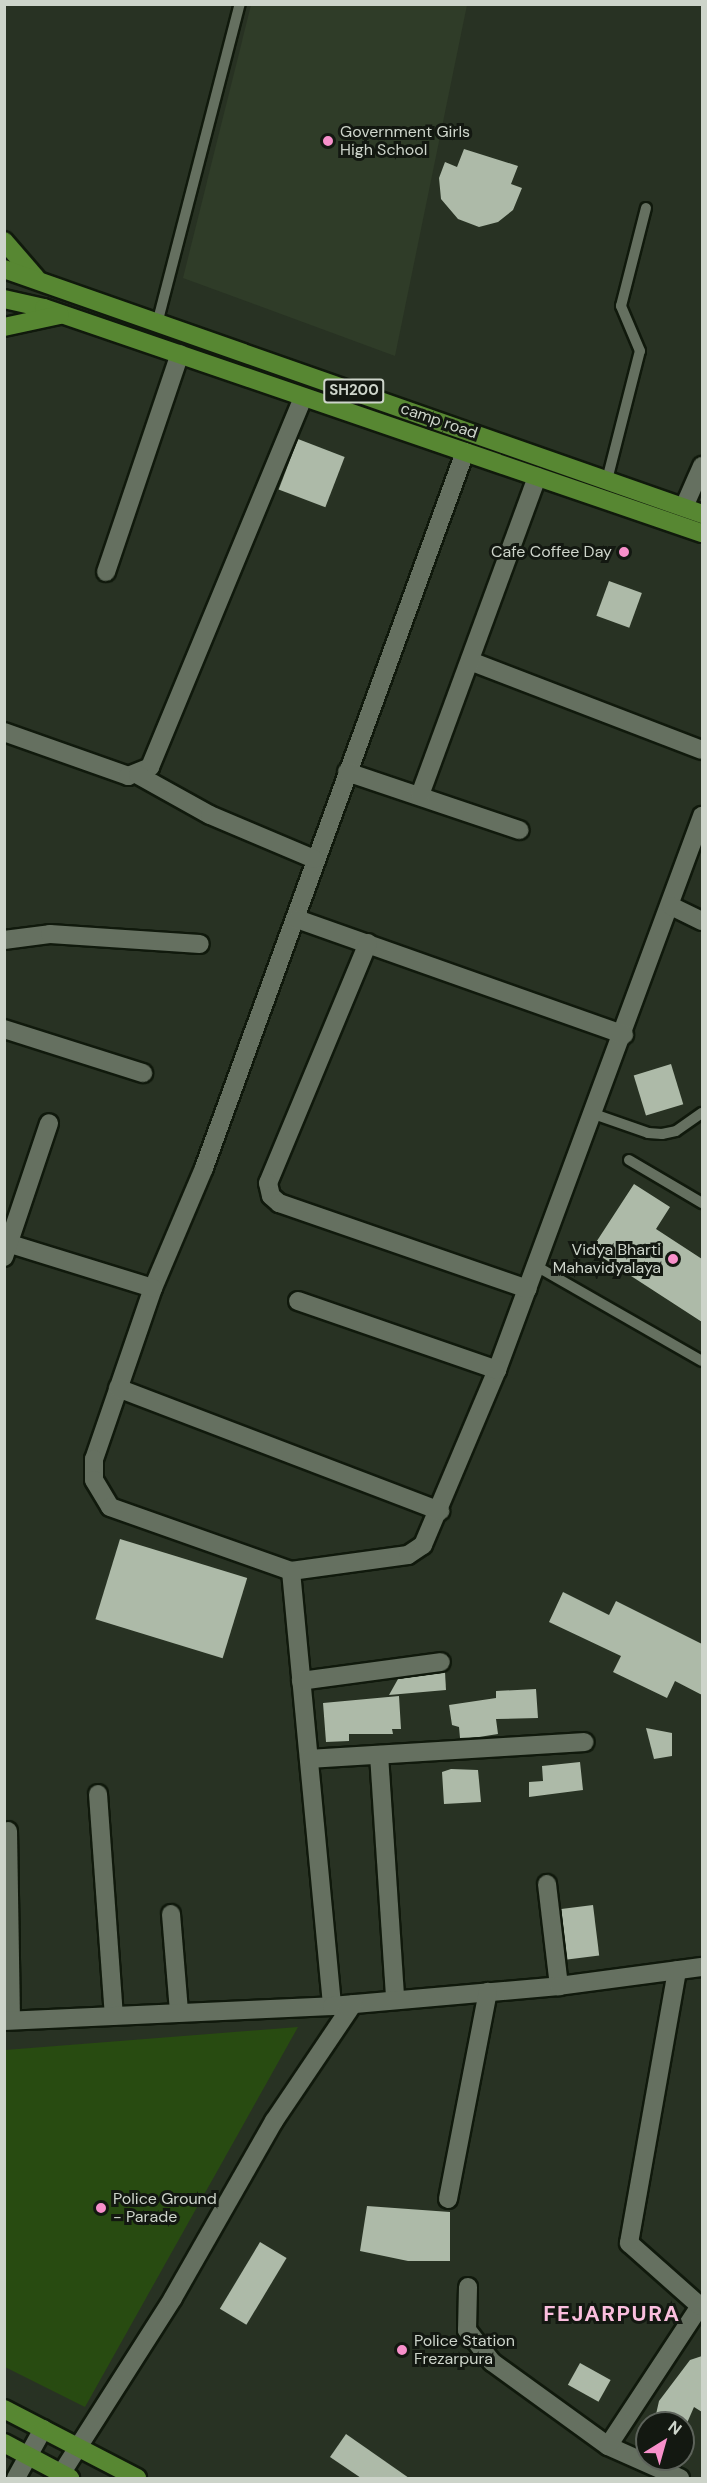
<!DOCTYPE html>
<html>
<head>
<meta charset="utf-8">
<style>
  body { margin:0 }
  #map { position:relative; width:707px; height:2483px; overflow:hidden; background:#283223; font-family:"DM Sans",sans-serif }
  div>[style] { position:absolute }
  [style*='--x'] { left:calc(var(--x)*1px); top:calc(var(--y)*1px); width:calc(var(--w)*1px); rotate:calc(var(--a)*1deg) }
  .built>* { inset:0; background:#2f3c28 }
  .green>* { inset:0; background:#284b11 }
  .building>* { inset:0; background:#adbaa8; transform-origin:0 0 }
  .roads { filter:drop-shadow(2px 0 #10190c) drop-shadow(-2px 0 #10190c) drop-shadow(0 2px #10190c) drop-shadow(0 -2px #10190c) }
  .service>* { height:10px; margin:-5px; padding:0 5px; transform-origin:5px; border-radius:5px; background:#657060 }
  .minor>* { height:18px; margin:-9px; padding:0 9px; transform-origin:9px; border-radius:9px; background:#657060 }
  .tertiary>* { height:18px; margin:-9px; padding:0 9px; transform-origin:9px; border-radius:9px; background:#657060 }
  .primary>* { height:18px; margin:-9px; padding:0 9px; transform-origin:9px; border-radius:9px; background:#578732 }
  .dots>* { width:16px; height:16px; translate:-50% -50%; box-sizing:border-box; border:3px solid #131811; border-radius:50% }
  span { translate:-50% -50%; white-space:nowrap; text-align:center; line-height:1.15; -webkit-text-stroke:6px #131811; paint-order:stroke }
  .shield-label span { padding:2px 4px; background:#131811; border:2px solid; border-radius:4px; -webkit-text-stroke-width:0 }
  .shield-label { font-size:15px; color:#cdd4ca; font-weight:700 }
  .poi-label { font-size:16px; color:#cdd4ca }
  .left { translate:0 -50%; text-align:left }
  .right { translate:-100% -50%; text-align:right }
  .street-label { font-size:16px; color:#cdd4ca }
  .district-label { font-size:22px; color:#fabede; font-weight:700; letter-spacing:1.5px }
  .frame { position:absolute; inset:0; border:6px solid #cdd4ca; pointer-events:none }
  .north { position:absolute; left:635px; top:2411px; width:60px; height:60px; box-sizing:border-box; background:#131811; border:2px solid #5d635b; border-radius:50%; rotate:37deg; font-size:16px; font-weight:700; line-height:24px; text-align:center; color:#cdd4ca }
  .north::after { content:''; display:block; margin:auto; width:21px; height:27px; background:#f890cb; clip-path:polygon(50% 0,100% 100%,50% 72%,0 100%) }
</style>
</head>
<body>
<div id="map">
  <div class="built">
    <div style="clip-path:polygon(251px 5px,467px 5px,395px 356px,183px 278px)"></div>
  </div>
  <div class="green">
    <div style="clip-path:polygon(298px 2027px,85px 2407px,5px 2367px,5px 2050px)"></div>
  </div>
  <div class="building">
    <div style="clip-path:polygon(464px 149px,518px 166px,511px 184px,522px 188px,513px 210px,498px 222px,479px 227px,458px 219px,441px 199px,439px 178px,445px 162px,457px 167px)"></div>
    <div style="left:298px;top:439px;width:50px;height:54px;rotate:21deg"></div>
    <div style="left:609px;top:581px;width:35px;height:37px;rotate:20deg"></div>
    <div style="left:671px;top:1064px;width:42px;height:39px;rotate:73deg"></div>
    <div style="clip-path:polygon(634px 1184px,670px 1207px,656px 1229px,702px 1259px,702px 1322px,591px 1250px)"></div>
    <div style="left:120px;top:1539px;width:133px;height:84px;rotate:17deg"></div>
    <div style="clip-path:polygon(563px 1592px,609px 1615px,616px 1601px,702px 1644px,702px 1695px,675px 1681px,667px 1698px,613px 1672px,621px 1656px,549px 1622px)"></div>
    <div style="clip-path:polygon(445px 1672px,446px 1690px,389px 1695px,398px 1679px)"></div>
    <div style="clip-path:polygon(536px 1689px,538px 1718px,496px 1719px,498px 1734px,479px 1737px,460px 1738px,459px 1727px,452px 1725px,449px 1705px,496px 1698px,496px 1691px)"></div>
    <div style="clip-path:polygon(399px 1696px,401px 1729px,392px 1729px,393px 1734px,349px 1734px,349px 1741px,326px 1742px,323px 1703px)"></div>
    <div style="clip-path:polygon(646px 1728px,672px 1733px,672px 1756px,654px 1759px)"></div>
    <div style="clip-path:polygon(580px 1762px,583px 1790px,529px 1797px,529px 1782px,543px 1781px,542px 1766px)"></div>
    <div style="clip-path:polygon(451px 1769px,478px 1770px,481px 1802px,444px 1804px,442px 1772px)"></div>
    <div style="left:593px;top:1905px;width:51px;height:32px;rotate:83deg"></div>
    <div style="clip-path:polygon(367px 2206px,450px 2212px,450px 2261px,408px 2261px,360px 2251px)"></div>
    <div style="left:260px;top:2242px;width:31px;height:78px;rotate:31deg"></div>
    <div style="clip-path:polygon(702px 2356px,702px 2412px,694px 2407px,687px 2423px,654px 2423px,659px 2401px,690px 2360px)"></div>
    <div style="left:580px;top:2363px;width:35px;height:25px;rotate:29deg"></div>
    <div style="clip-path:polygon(346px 2434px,409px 2478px,361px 2478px,330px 2457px)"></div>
  </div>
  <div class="roads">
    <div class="service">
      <div style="--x:158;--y:320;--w:326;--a:-75.5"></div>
      <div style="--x:607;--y:480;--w:133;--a:-75.7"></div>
      <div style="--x:640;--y:351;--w:49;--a:-112.9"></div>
      <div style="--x:621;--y:306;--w:101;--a:-75.7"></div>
      <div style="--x:591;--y:1113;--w:60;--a:19.3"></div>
      <div style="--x:648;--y:1133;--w:14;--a:4"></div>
      <div style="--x:662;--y:1134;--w:14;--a:-12"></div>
      <div style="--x:676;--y:1131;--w:32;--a:-35"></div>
      <div style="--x:629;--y:1160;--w:85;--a:30.5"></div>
      <div style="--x:536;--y:1266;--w:191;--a:29.8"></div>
    </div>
    <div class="minor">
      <div style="--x:465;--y:452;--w:762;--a:110.03"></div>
      <div style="--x:204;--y:1168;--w:130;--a:113"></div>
      <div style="--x:153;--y:1288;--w:181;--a:109"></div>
      <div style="--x:94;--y:1459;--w:21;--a:90"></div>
      <div style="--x:94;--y:1480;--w:31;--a:59"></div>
      <div style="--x:110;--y:1507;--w:192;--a:19.5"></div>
      <div style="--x:291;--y:1571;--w:118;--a:-7.8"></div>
      <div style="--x:408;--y:1555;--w:18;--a:-34"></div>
      <div style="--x:423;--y:1545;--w:190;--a:-67.1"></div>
      <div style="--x:497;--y:1370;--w:591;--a:-69.69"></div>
      <div style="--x:106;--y:572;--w:230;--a:-71.3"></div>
      <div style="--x:470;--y:661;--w:248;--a:21"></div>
      <div style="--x:4;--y:732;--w:132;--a:19.5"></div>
      <div style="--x:128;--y:776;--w:24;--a:-22"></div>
      <div style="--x:150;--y:767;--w:400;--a:-67.5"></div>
      <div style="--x:347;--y:772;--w:182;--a:18.6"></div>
      <div style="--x:138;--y:775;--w:82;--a:29.1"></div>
      <div style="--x:210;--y:815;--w:113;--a:22.9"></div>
      <div style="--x:420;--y:795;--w:339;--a:-69.8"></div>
      <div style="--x:671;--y:906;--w:34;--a:26"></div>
      <div style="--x:297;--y:919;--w:347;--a:19.5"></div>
      <div style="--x:4;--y:940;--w:46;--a:-7.4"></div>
      <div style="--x:50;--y:934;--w:150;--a:3.8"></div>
      <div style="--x:368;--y:943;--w:260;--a:112.6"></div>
      <div style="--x:268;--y:1183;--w:13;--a:77"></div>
      <div style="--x:271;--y:1196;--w:11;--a:41"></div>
      <div style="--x:279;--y:1203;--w:263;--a:19.1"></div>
      <div style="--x:4;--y:1029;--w:146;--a:17.6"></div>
      <div style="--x:4;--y:1242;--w:156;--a:17.2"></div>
      <div style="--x:4;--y:1257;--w:141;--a:-71.4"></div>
      <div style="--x:298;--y:1301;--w:211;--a:19.1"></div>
      <div style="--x:118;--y:1388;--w:345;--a:20.9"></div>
      <div style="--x:291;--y:1571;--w:437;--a:84.6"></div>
      <div style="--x:301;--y:1681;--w:141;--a:-7.7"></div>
      <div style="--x:379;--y:1755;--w:244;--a:86.2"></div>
      <div style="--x:309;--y:1759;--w:276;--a:-3.5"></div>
      <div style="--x:98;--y:1794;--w:222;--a:85.9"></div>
      <div style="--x:8;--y:1831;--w:189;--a:89.1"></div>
      <div style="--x:547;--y:1884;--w:103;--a:83.3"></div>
      <div style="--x:171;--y:1914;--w:98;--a:85.3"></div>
      <div style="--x:4;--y:2021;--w:328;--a:-2.6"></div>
      <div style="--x:332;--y:2006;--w:228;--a:-5"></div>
      <div style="--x:559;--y:1986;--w:144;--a:-7.6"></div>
      <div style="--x:448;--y:2199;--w:211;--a:-79.1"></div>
      <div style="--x:468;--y:2287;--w:43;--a:91.3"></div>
      <div style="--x:467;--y:2330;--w:41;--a:52"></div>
      <div style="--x:492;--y:2362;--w:143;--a:35.9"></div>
      <div style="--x:608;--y:2446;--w:79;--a:24"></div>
      <div style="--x:608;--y:2446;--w:168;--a:-56.7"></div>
      <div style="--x:700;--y:2306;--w:95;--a:-138.4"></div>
      <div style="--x:629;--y:2243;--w:277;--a:-80"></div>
      <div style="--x:61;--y:2474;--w:209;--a:-57.5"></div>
      <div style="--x:173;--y:2298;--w:204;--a:-60.3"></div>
      <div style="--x:274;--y:2121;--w:141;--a:-56"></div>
      <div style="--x:16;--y:2478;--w:56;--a:-61.1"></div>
    </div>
    <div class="tertiary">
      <div style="--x:684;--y:507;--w:45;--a:-66.3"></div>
    </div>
    <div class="primary">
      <div style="--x:4;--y:241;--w:49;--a:49.1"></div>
      <div style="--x:4;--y:269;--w:740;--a:19.34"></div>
      <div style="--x:4;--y:299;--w:41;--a:12.7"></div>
      <div style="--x:44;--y:308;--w:695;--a:18.88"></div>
      <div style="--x:4;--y:327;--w:57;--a:-12.1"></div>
      <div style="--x:4;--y:2409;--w:150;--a:27.4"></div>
      <div style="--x:4;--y:2443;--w:75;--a:27.9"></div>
    </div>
  </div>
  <div class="dots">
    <div style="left:328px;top:141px;background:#f890cb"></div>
    <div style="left:624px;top:552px;background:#f890cb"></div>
    <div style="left:673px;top:1259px;background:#f890cb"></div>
    <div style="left:101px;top:2208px;background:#f890cb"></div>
    <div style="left:402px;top:2350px;background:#f890cb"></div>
  </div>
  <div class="shield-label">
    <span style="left:354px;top:391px">SH200</span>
  </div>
  <div class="poi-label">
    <span class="left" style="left:340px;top:141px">Government Girls<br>High School</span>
    <span class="right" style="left:612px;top:552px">Cafe Coffee Day</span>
    <span class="right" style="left:661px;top:1259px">Vidya Bharti<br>Mahavidyalaya</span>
    <span class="left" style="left:113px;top:2208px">Police Ground<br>- Parade</span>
    <span class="left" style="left:414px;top:2350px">Police Station<br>Frezarpura</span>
  </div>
  <div class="street-label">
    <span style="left:439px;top:421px;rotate:19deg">camp road</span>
  </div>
  <div class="district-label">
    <span style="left:612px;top:2314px">FEJARPURA</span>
  </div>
  <div class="frame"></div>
  <div class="north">N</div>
</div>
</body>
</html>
